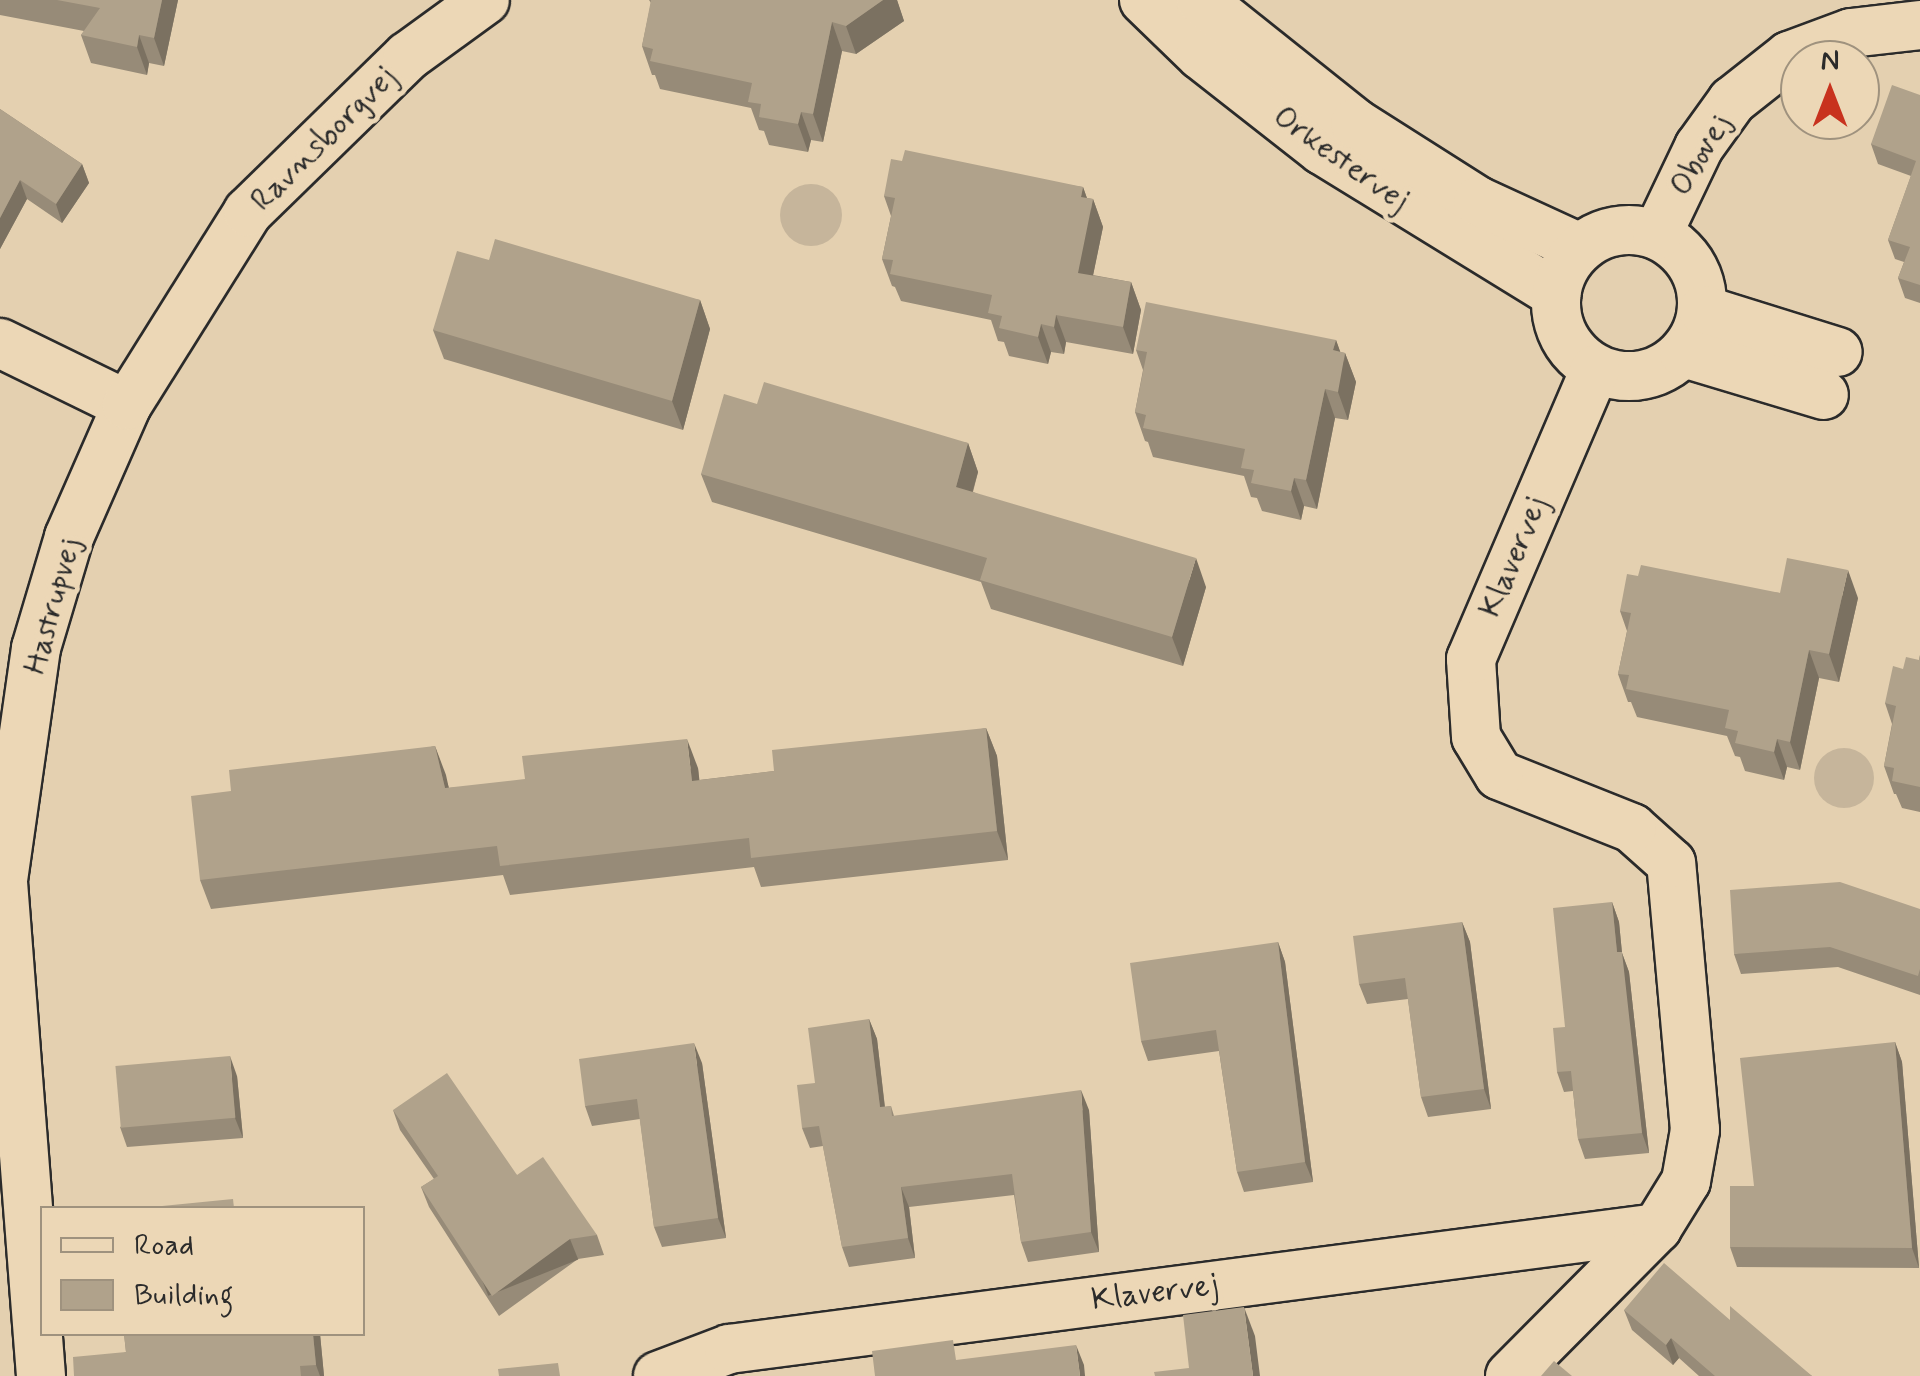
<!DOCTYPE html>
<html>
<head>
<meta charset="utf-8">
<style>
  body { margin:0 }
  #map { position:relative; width:1920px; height:1376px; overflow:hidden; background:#e4d0b0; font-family:Mynerve,sans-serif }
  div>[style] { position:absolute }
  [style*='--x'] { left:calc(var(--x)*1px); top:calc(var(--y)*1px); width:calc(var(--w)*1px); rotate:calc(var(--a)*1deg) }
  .green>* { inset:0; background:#c6b59b }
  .round { border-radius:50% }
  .roads { filter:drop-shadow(2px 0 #2b2b2b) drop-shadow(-2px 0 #2b2b2b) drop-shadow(0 2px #2b2b2b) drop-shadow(0 -2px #2b2b2b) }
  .minor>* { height:48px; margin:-24px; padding:0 24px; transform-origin:24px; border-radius:24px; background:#ecd7b6 }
  .minor>.ring { margin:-24px; padding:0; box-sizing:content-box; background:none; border:48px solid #ecd7b6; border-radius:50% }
  .wall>* { inset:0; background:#978b78 }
  .shaded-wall>* { inset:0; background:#7b7161; transform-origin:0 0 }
  .building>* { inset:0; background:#b0a28b; transform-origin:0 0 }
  span { translate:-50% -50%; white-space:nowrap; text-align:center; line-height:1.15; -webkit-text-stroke:10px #ecd7b6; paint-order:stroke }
  .street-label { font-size:32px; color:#2b2b2b }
  .legend { position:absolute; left:40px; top:1206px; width:325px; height:130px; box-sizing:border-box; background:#ecd7b6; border:2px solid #9f927e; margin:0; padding:12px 18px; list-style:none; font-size:30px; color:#2b2b2b }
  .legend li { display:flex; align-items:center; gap:20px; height:50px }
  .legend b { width:50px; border:2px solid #9f927e }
  .north { position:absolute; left:1780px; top:40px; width:100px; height:100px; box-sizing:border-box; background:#ecd7b6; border:2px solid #9f927e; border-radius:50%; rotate:0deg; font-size:28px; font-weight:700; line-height:40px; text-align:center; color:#2b2b2b }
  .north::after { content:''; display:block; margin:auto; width:35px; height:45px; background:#c8321e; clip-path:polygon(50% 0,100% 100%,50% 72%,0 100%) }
</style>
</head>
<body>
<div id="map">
  <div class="green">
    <div class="round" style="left:780px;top:184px;width:62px;height:62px"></div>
    <div class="round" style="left:1814px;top:748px;width:60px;height:60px"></div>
  </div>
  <div class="roads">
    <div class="minor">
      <div style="--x:1144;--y:0;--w:79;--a:44"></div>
      <div style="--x:1201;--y:55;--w:154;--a:38.1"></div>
      <div style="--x:1322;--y:150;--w:275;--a:31.6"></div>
      <div style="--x:1201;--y:0;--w:197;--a:38.6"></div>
      <div style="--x:1355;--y:123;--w:146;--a:32.4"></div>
      <div style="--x:1478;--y:201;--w:112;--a:24.7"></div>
      <div class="ring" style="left:1556px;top:230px;width:98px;height:98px"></div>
      <div style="--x:1657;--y:235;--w:98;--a:-64.5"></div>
      <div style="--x:1699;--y:147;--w:57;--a:-54.3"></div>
      <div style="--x:1732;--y:101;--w:73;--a:-38.3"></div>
      <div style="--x:1789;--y:56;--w:66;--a:-20.4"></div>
      <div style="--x:1851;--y:33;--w:69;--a:-6.6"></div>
      <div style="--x:1703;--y:310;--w:141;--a:17.3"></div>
      <div style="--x:0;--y:343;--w:141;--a:26"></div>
      <div style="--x:1684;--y:353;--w:146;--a:16.7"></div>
      <div style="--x:41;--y:1376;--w:497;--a:-94.4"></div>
      <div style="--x:3;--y:880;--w:234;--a:-81.9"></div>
      <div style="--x:36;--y:648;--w:116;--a:-73.4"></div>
      <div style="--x:69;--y:537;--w:144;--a:-66.3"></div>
      <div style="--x:127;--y:405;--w:228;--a:-57.9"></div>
      <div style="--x:248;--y:212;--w:223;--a:-44.3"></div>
      <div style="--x:408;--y:56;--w:95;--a:-36"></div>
      <div style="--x:658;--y:1376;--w:76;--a:-20.8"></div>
      <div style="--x:729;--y:1349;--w:936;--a:-7.43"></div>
      <div style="--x:1510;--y:1376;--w:209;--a:-45.2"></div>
      <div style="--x:1657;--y:1228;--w:55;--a:-58.3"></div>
      <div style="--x:1686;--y:1181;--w:52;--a:-80"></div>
      <div style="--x:1695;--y:1130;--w:268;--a:-95.1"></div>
      <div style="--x:1671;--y:863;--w:52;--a:-138.1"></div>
      <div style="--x:1632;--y:828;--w:143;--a:-158.3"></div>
      <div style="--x:1499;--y:775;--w:44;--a:-121.2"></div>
      <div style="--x:1476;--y:737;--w:78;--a:-93.7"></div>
      <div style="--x:1471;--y:659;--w:315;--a:-66.8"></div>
    </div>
  </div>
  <div class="wall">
    <div style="clip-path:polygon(0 0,178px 0,164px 66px,149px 63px,147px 75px,91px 63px,81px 35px,84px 31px,0 15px)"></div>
    <div style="clip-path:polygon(649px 0,897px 0,904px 21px,856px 54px,842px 51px,823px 142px,811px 140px,808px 152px,769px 145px,764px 131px,759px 130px,751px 108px,660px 89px,655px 75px,652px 75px,642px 46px,651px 3px)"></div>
    <div style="clip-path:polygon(1920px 95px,1920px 303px,1905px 298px,1898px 278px,1904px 262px,1895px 259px,1888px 240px,1911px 176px,1878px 164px,1871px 144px)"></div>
    <div style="clip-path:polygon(0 109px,82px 164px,89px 183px,62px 223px,27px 199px,0 249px)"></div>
    <div style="clip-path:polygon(902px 161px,1083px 187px,1087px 198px,1093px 199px,1103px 227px,1093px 275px,1131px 282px,1141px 310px,1133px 354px,1066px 342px,1064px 354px,1051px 352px,1048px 364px,1009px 356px,1004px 342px,998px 341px,991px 320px,901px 301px,895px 287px,892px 286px,882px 259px,891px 216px,884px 196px)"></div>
    <div style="clip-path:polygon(489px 260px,700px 300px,710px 329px,683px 430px,444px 359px,433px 330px)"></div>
    <div style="clip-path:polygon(1336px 340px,1340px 352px,1345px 353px,1356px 382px,1348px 420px,1335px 418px,1317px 509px,1304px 506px,1301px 520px,1262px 511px,1257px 498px,1251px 497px,1244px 476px,1153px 457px,1148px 442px,1145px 441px,1135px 412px,1143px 370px,1136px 350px)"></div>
    <div style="clip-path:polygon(757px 404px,968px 443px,978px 472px,973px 492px,1206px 587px,1183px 666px,991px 609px,981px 582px,712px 502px,701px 474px)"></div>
    <div style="clip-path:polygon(1638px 576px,1780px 593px,1858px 598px,1839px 682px,1819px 678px,1800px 770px,1787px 767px,1784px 780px,1745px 771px,1740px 757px,1735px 756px,1727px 736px,1637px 717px,1631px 702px,1628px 702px,1618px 674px,1627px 631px,1620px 611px)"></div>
    <div style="clip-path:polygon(1920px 655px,1920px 812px,1902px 808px,1896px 794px,1894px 794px,1884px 766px,1892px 724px,1885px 703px,1919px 660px)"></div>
    <div style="clip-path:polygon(986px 728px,997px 756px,1008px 860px,761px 887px,754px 867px,510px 895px,503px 875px,211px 909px,200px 880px,231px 791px,435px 746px,449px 788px,698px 768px,699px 780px,774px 771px)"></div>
    <div style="clip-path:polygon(1612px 902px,1619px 922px,1622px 953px,1629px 972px,1649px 1153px,1585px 1159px,1578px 1139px,1573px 1091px,1564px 1092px,1557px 1072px,1565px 1027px)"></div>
    <div style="clip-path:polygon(1920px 909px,1920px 995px,1838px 967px,1741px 974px,1734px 954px)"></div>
    <div style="clip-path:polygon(1462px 922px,1470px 942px,1491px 1109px,1428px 1117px,1421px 1097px,1408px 999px,1367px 1004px,1359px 984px)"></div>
    <div style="clip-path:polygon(1278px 942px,1285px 962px,1313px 1182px,1244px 1192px,1237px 1172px,1219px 1051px,1148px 1061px,1141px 1041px)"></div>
    <div style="clip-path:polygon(869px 1019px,877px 1039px,885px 1107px,891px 1106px,894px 1116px,1089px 1110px,1099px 1252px,1028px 1262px,1021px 1242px,1014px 1195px,909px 1207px,915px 1258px,849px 1267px,842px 1247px,823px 1146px,810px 1148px,802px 1128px,815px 1083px)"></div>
    <div style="clip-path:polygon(1895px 1042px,1902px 1062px,1919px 1268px,1737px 1267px,1730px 1247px,1754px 1186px)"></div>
    <div style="clip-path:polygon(702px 1063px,726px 1238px,662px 1247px,654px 1227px,640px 1119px,592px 1126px,585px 1106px)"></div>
    <div style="clip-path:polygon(237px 1076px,243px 1138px,127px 1147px,120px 1127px)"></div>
    <div style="clip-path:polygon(393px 1110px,517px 1175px,597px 1235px,604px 1255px,578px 1259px,499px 1316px,429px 1207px,421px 1187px,434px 1179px,400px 1130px)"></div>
    <div style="clip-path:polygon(1624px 1310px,1730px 1320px,1812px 1376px,1699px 1376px,1679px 1358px,1673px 1365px,1632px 1330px)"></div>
    <div style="clip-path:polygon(124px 1334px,320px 1334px,324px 1376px,74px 1376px,126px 1352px)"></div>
  </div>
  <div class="shaded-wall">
    <div style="clip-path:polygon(162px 0,178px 0,164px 66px,154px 38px)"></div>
    <div style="clip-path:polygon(883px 0,897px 0,904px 21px,856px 54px,846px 26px)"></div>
    <div style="clip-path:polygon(832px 22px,842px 51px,823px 142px,813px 114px)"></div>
    <div style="clip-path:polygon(139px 35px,149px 63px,147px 75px,137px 47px)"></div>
    <div style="clip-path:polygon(801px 112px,811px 140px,808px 152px,798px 124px)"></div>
    <div style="clip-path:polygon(82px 164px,89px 183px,62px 223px,56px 204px)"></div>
    <div style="clip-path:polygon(20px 180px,27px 199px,0 249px,0 218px)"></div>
    <div style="clip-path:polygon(1083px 187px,1091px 210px,1093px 199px,1103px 227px,1088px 300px,1078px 273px,1081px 197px)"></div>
    <div style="clip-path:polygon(1131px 282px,1141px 310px,1133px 354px,1123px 327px)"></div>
    <div style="clip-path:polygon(700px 300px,710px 329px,683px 430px,672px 401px)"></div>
    <div style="clip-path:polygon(1056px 315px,1066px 342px,1064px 354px,1054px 327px)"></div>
    <div style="clip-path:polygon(1041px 324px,1051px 352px,1048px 364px,1038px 337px)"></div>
    <div style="clip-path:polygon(1336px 340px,1344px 362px,1345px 353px,1356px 382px,1348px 420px,1338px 392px,1333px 350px)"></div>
    <div style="clip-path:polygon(1325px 389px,1335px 418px,1317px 509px,1306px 480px)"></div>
    <div style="clip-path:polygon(968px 443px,978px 472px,966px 515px,956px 487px)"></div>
    <div style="clip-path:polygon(1294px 478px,1304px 506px,1301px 520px,1291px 491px)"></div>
    <div style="clip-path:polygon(1196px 558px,1206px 587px,1183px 666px,1172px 637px)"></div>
    <div style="clip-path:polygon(1848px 570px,1858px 598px,1839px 682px,1829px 654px)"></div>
    <div style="clip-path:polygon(1809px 650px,1819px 678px,1800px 770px,1790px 742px)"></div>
    <div style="clip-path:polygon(986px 728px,997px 756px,1008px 860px,997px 831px)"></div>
    <div style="clip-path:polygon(687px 739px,698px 768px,703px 810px,692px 781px)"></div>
    <div style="clip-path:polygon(1777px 739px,1787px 767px,1784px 780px,1774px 752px)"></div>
    <div style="clip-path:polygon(435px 746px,446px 775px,455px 817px,445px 788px)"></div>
    <div style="clip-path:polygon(1612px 902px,1619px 922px,1622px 953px,1629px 972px,1649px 1153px,1642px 1133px,1617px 952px)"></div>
    <div style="clip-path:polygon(1462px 922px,1470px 942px,1491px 1109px,1484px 1089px)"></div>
    <div style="clip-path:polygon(1278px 942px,1285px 962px,1313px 1182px,1305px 1162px)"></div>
    <div style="clip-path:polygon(869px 1019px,877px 1039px,887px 1127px,880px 1107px)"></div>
    <div style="clip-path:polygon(1895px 1042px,1902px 1062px,1919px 1268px,1912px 1248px)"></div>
    <div style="clip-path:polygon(694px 1043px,702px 1063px,726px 1238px,718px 1218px)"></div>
    <div style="clip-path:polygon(230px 1056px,237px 1076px,243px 1138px,235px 1118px)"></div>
    <div style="clip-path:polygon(1081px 1090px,1089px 1110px,1099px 1252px,1091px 1232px)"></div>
    <div style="clip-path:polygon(901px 1187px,909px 1207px,915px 1258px,908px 1238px)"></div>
    <div style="left:570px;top:1239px;width:22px;height:97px;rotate:68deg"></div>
    <div style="clip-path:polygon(1244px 1307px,1255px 1336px,1260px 1376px,1253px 1376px)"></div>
    <div style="clip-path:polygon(313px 1334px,320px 1334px,324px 1376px,320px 1376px,316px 1365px)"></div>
    <div style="clip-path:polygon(1671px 1338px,1679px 1358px,1673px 1365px,1666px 1345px)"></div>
    <div style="clip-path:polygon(1076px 1345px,1084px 1365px,1085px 1376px,1080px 1376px)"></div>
  </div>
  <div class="building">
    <div style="clip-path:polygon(57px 0,162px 0,154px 38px,139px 35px,137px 47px,81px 35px,100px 8px)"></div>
    <div style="clip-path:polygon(651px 0,883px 0,846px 26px,832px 22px,813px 114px,801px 112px,798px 124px,759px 117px,761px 104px,748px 102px,752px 83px,650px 61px,653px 49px,642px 46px)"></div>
    <div style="clip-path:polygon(1892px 85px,1920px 95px,1920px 285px,1898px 278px,1910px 247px,1888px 240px,1916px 161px,1871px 144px)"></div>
    <div style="clip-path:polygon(0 109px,82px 164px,56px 204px,20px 180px,0 218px)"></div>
    <div style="clip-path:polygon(905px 150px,1083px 187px,1081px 197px,1093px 199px,1078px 273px,1131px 282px,1123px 327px,1056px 315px,1054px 327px,1041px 324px,1038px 337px,999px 328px,1002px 316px,988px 313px,992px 295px,890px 274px,893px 260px,882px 259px,895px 198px,884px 196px,891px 159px,902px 161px)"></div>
    <div style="clip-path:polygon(495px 239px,700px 300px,672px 401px,433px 330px,457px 251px,489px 260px)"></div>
    <div style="clip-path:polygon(1146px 302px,1336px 340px,1333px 350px,1345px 353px,1338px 392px,1325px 389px,1306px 480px,1294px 478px,1291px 491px,1251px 483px,1254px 470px,1241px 468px,1245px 449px,1143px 428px,1146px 415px,1135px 412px,1147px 352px,1136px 350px)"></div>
    <div style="clip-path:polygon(764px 382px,968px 443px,956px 487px,1196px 558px,1172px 637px,980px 580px,987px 558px,701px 474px,724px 394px,757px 404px)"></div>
    <div style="clip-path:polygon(1787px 558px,1848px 570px,1829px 654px,1809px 650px,1790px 742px,1777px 739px,1774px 752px,1735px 743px,1738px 731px,1725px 728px,1729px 710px,1626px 689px,1629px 675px,1618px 674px,1631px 613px,1620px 611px,1627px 574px,1638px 576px,1641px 565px,1780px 593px)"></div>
    <div style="clip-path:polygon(1920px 655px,1920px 787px,1892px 781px,1894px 768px,1884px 766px,1896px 706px,1885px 703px,1893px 666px,1903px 669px,1906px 657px,1919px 660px)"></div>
    <div style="clip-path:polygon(986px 728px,997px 831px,751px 858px,749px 838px,500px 866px,497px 846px,200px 880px,191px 796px,231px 791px,229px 770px,435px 746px,445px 788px,525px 779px,522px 756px,687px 739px,692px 781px,774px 771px,772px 750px)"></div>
    <div style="clip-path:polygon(1840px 882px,1920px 909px,1920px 969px,1918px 976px,1830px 947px,1734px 954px,1730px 890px)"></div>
    <div style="clip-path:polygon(1612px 902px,1617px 952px,1622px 952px,1642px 1133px,1578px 1139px,1571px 1071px,1557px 1072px,1553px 1028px,1565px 1027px,1553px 908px)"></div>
    <div style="clip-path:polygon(1462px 922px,1484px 1089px,1421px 1097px,1405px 978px,1359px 984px,1353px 936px)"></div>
    <div style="clip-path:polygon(1278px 942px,1305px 1162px,1237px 1172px,1216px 1030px,1141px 1041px,1130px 963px)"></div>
    <div style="clip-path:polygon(869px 1019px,880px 1107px,891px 1106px,892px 1116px,1081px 1090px,1091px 1232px,1021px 1242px,1012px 1174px,901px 1187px,908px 1238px,842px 1247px,819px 1126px,802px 1128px,797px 1085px,815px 1083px,808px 1028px)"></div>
    <div style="clip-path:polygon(1895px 1042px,1912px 1248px,1730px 1247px,1730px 1186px,1754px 1186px,1740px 1058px)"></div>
    <div style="clip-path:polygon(694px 1043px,718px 1218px,654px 1227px,637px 1099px,585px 1106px,579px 1059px)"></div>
    <div style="left:230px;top:1056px;width:62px;height:115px;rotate:85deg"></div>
    <div style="clip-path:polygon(447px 1073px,517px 1175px,543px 1157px,597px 1235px,570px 1239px,492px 1296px,421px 1187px,438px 1176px,393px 1110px)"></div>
    <div style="clip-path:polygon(233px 1199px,234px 1208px,142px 1208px)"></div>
    <div style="clip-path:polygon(1664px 1263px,1730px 1320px,1730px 1306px,1812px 1376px,1715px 1376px,1671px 1338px,1666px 1345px,1624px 1310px)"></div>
    <div style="clip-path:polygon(1244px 1307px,1253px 1376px,1155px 1376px,1154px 1372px,1189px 1368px,1183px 1315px)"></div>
    <div style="clip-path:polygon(124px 1334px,313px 1334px,316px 1365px,300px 1366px,301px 1376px,74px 1376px,73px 1357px,126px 1352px)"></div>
    <div style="clip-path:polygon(953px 1340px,956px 1360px,1076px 1345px,1080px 1376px,875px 1376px,872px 1351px)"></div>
    <div style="clip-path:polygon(1554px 1361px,1572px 1376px,1541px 1376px)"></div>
    <div style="clip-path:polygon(558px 1363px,560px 1376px,499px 1376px,498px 1369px)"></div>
  </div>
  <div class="street-label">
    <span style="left:324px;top:139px;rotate:-45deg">Ravnsborgvej</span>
    <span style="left:1701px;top:155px;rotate:-60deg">Obovej</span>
    <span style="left:1341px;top:159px;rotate:35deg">Orkestervej</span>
    <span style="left:1514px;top:557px;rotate:-67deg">Klavervej</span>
    <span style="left:53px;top:606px;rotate:-75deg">Hastrupvej</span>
    <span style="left:1155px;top:1293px;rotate:-7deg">Klavervej</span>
  </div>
  <ul class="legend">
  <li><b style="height:12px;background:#ecd7b6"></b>Road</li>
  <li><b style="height:28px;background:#b0a28b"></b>Building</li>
  </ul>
  <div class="north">N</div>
</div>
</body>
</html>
